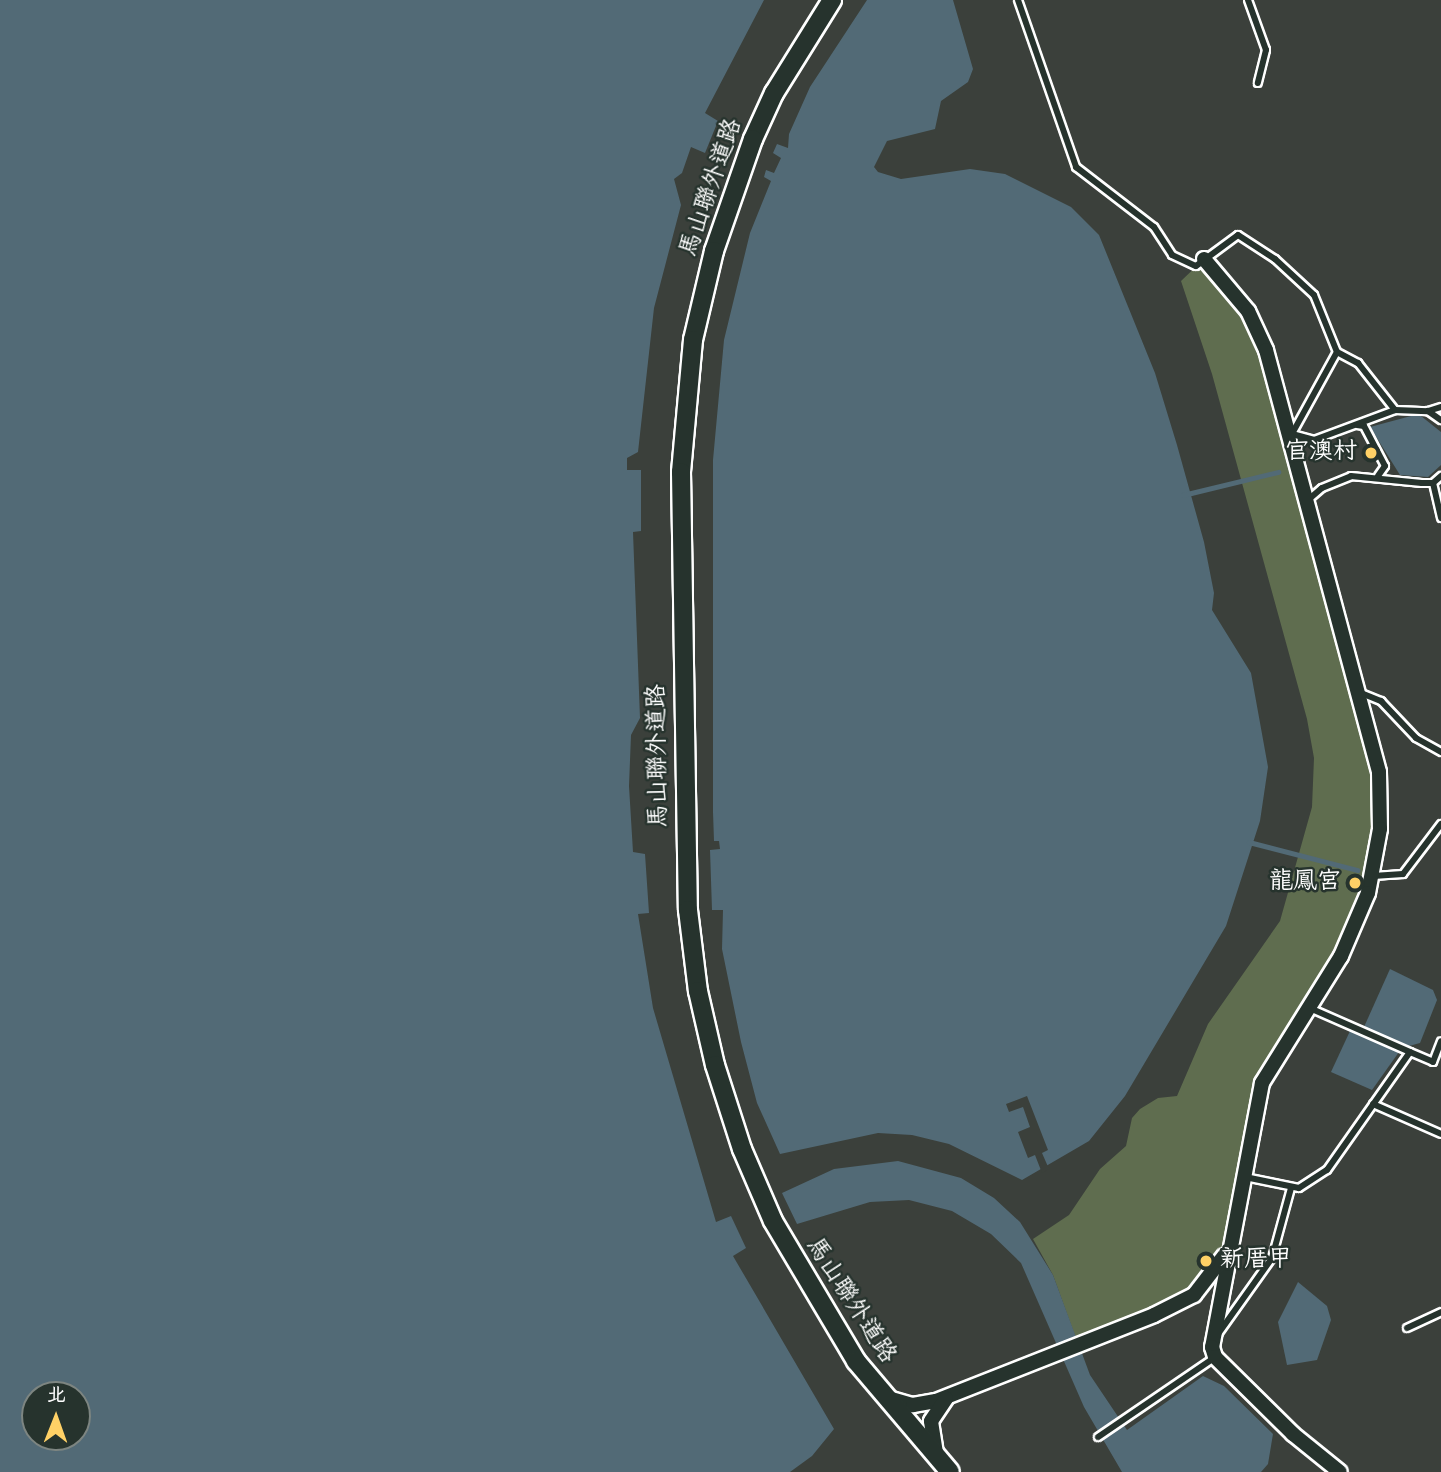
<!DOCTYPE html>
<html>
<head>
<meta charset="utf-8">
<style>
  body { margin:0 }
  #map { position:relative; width:1441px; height:1472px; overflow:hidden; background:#3b403b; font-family:"Indie Flower","LXGW WenKai TC",sans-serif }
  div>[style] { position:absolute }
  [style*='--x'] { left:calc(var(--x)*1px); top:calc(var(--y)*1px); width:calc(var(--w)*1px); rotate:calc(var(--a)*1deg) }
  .green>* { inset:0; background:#5f6d4f }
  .water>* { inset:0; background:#526a76 }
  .pier>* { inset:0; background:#3b403b }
  .stream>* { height:4.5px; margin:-2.25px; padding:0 2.25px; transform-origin:2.25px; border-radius:2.25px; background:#526a76 }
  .roads { filter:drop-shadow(2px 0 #fff) drop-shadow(-2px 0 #fff) drop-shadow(0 2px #fff) drop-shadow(0 -2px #fff) }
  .service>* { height:6px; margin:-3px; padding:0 3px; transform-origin:3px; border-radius:3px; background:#26332d }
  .tertiary>* { height:14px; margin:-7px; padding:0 7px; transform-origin:7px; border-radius:7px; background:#26332d }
  .secondary>* { height:18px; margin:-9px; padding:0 9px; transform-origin:9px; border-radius:9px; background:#26332d }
  .dots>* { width:19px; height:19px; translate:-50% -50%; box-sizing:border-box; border:4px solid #26332d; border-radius:50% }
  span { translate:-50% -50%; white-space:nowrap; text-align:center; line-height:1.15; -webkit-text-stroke:5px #26332d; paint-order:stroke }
  .street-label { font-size:24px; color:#fff }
  .poi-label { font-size:24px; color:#fff }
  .right { translate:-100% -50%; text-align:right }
  .left { translate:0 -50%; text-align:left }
  .north { position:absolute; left:21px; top:1381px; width:70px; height:70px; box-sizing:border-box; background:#26332d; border:2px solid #7d8581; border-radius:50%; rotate:1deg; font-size:19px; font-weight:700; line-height:28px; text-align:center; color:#fff }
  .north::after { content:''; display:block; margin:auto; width:24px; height:32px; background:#ffd166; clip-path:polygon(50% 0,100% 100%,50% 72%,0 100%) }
</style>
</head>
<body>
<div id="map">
  <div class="green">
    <div style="clip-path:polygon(1204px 259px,1232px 291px,1266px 350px,1381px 810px,1350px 939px,1262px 1083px,1229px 1245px,1202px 1287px,1078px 1344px,1053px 1275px,1033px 1239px,1069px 1215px,1100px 1169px,1126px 1146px,1132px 1118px,1140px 1109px,1158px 1098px,1177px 1096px,1208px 1024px,1280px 921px,1312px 807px,1314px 758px,1307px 719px,1212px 374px,1181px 281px)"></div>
  </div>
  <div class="water">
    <div style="clip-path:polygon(evenodd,0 0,764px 0,705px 113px,718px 121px,705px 153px,691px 147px,682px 173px,674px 179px,681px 205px,654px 308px,638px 452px,627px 458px,627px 470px,641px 470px,641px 531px,633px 532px,640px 718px,631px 735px,629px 786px,633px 852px,645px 854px,649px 913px,638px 914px,653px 1008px,716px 1222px,731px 1216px,746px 1248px,733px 1256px,834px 1429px,812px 1456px,790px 1472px,0 1472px,0 0,35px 1395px,77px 1395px,77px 1437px,35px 1437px,35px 1395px)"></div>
    <div style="clip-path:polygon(867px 0,953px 0,973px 69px,968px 82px,941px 101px,935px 129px,887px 141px,874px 167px,878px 172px,901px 179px,970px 169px,1005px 174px,1071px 207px,1099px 235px,1155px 373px,1177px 445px,1204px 542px,1214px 593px,1212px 610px,1251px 673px,1268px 767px,1260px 821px,1226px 926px,1125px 1096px,1089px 1141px,1022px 1180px,949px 1144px,912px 1135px,878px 1133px,780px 1154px,757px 1103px,741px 1042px,722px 949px,723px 910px,712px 910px,710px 850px,720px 849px,719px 841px,714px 841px,713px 812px,713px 460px,724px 340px,750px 233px,771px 181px,764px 177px,766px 170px,774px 173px,781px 158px,773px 153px,777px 144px,788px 148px,789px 134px,810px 87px)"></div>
    <div style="clip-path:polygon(1411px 416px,1421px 416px,1441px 432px,1441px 465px,1428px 477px,1400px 475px,1370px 427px)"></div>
    <div style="clip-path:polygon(1390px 969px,1433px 990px,1437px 1000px,1420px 1043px,1409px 1046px,1364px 1027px)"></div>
    <div style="clip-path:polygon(1350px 1031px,1399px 1052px,1372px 1090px,1331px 1072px)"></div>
    <div style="clip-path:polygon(898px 1161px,961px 1178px,994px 1198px,1020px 1222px,1053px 1275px,1090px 1375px,1127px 1430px,1203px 1376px,1224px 1386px,1273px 1434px,1268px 1464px,1261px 1472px,1122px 1472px,1084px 1407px,1021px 1263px,991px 1234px,952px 1211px,909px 1200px,870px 1202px,797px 1224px,782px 1193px,834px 1169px)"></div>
    <div style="clip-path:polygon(1298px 1282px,1327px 1306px,1331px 1320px,1317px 1360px,1287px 1365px,1278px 1322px)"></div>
  </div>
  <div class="pier">
    <div style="clip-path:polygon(1027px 1096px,1048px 1150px,1042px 1153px,1049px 1169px,1042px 1173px,1035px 1155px,1028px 1158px,1018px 1132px,1030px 1127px,1023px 1107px,1009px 1112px,1006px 1104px)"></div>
  </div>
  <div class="stream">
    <div style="--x:1183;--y:495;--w:98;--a:-13.6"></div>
    <div style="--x:1249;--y:842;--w:112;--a:14.5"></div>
  </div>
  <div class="roads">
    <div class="service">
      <div style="--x:1018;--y:0;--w:177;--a:70.8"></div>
      <div style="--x:1076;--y:167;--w:98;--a:37.6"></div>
      <div style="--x:1154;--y:227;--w:33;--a:57"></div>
      <div style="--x:1172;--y:255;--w:26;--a:25"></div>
      <div style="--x:1196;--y:266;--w:52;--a:-36.4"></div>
      <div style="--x:1238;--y:235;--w:44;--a:33"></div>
      <div style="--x:1275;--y:259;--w:53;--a:42.7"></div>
      <div style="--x:1314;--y:295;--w:61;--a:68"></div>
      <div style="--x:1337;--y:352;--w:94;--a:118.8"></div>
      <div style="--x:1248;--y:0;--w:53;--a:70.2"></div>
      <div style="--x:1266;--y:50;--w:34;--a:104"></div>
      <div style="--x:1337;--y:352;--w:24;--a:28"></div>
      <div style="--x:1358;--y:363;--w:60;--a:51.8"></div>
      <div style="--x:1428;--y:411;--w:14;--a:-17"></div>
      <div style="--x:1357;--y:425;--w:7;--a:8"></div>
      <div style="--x:1364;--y:426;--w:45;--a:62.3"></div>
      <div style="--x:1385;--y:466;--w:12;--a:125"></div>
      <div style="--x:1292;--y:434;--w:23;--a:15"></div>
      <div style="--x:1314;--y:440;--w:86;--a:-20.3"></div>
      <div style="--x:1395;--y:410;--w:33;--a:2"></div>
      <div style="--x:1428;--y:411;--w:16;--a:35"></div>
      <div style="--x:1433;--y:483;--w:36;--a:77"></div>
      <div style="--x:1308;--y:500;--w:18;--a:-41"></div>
      <div style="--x:1322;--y:488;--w:31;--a:-22"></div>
      <div style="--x:1351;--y:476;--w:71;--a:5.6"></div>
      <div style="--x:1422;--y:483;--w:11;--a:0"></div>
      <div style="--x:1433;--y:483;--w:11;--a:-41"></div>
      <div style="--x:1361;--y:693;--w:22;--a:22"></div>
      <div style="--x:1381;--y:701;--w:51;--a:46.6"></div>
      <div style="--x:1416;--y:738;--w:29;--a:29"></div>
      <div style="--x:1373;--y:876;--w:30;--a:-4"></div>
      <div style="--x:1403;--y:874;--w:63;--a:-52.8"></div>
      <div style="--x:1410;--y:1052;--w:25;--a:23"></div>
      <div style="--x:1433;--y:1062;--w:22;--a:-69"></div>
      <div style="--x:1373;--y:1104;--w:74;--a:23.8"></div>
      <div style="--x:1245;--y:1177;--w:55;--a:11.5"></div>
      <div style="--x:1299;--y:1188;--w:33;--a:-33"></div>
      <div style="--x:1327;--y:1170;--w:144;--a:-54.9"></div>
      <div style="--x:1410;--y:1052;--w:109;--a:-156.3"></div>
      <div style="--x:1407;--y:1328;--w:38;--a:-25"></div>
      <div style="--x:1218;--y:1334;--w:93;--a:-54.6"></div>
      <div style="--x:1272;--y:1258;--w:73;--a:-74.8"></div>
      <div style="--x:1098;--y:1437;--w:140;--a:-34.3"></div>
    </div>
    <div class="tertiary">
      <div style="--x:1204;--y:259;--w:68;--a:49.8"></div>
      <div style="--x:1248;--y:311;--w:43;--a:65.2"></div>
      <div style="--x:1266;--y:350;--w:437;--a:75"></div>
      <div style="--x:1379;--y:772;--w:57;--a:89"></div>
      <div style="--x:1380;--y:829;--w:65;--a:100.6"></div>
      <div style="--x:1368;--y:893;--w:69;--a:113.2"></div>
      <div style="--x:1341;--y:956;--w:150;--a:121.9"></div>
      <div style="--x:1262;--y:1083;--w:269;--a:100.7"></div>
      <div style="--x:1212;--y:1347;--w:10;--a:73"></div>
      <div style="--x:1215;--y:1357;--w:110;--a:44.6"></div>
      <div style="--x:1293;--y:1434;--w:60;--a:39"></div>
      <div style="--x:888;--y:1398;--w:26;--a:16"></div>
      <div style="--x:913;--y:1405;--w:23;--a:-10"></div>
      <div style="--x:936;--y:1401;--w:234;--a:-21.5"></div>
      <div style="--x:1154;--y:1315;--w:45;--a:-26.6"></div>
      <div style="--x:1194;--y:1295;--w:49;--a:-52.4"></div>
      <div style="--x:936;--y:1453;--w:32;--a:-99"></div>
      <div style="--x:931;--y:1421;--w:27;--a:-56"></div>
    </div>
    <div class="secondary">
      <div style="--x:832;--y:0;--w:110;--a:121.9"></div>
      <div style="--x:774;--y:93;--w:51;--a:114.5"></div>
      <div style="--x:753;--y:139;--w:119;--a:109.2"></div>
      <div style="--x:714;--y:251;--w:91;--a:103.3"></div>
      <div style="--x:693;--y:340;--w:133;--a:95.2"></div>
      <div style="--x:681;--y:472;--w:438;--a:89.1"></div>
      <div style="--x:688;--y:910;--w:82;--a:83"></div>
      <div style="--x:698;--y:991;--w:76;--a:77.1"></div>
      <div style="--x:715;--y:1065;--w:88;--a:72.2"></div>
      <div style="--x:742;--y:1149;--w:78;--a:66.7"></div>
      <div style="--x:773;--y:1221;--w:163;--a:59.3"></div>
      <div style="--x:856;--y:1361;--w:145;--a:49.7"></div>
    </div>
  </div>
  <div class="dots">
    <div style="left:1371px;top:453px;background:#ffd166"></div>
    <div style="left:1355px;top:883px;background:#ffd166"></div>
    <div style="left:1206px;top:1261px;background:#ffd166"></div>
  </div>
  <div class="street-label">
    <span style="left:712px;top:188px;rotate:-71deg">馬山聯外道路</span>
    <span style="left:659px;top:756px;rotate:-91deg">馬山聯外道路</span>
    <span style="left:850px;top:1301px;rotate:57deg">馬山聯外道路</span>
  </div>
  <div class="poi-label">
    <span class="right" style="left:1357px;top:453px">官澳村</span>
    <span class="right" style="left:1341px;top:883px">龍鳳宮</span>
    <span class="left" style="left:1220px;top:1261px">新厝甲</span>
  </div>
  <div class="north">北</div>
</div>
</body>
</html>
